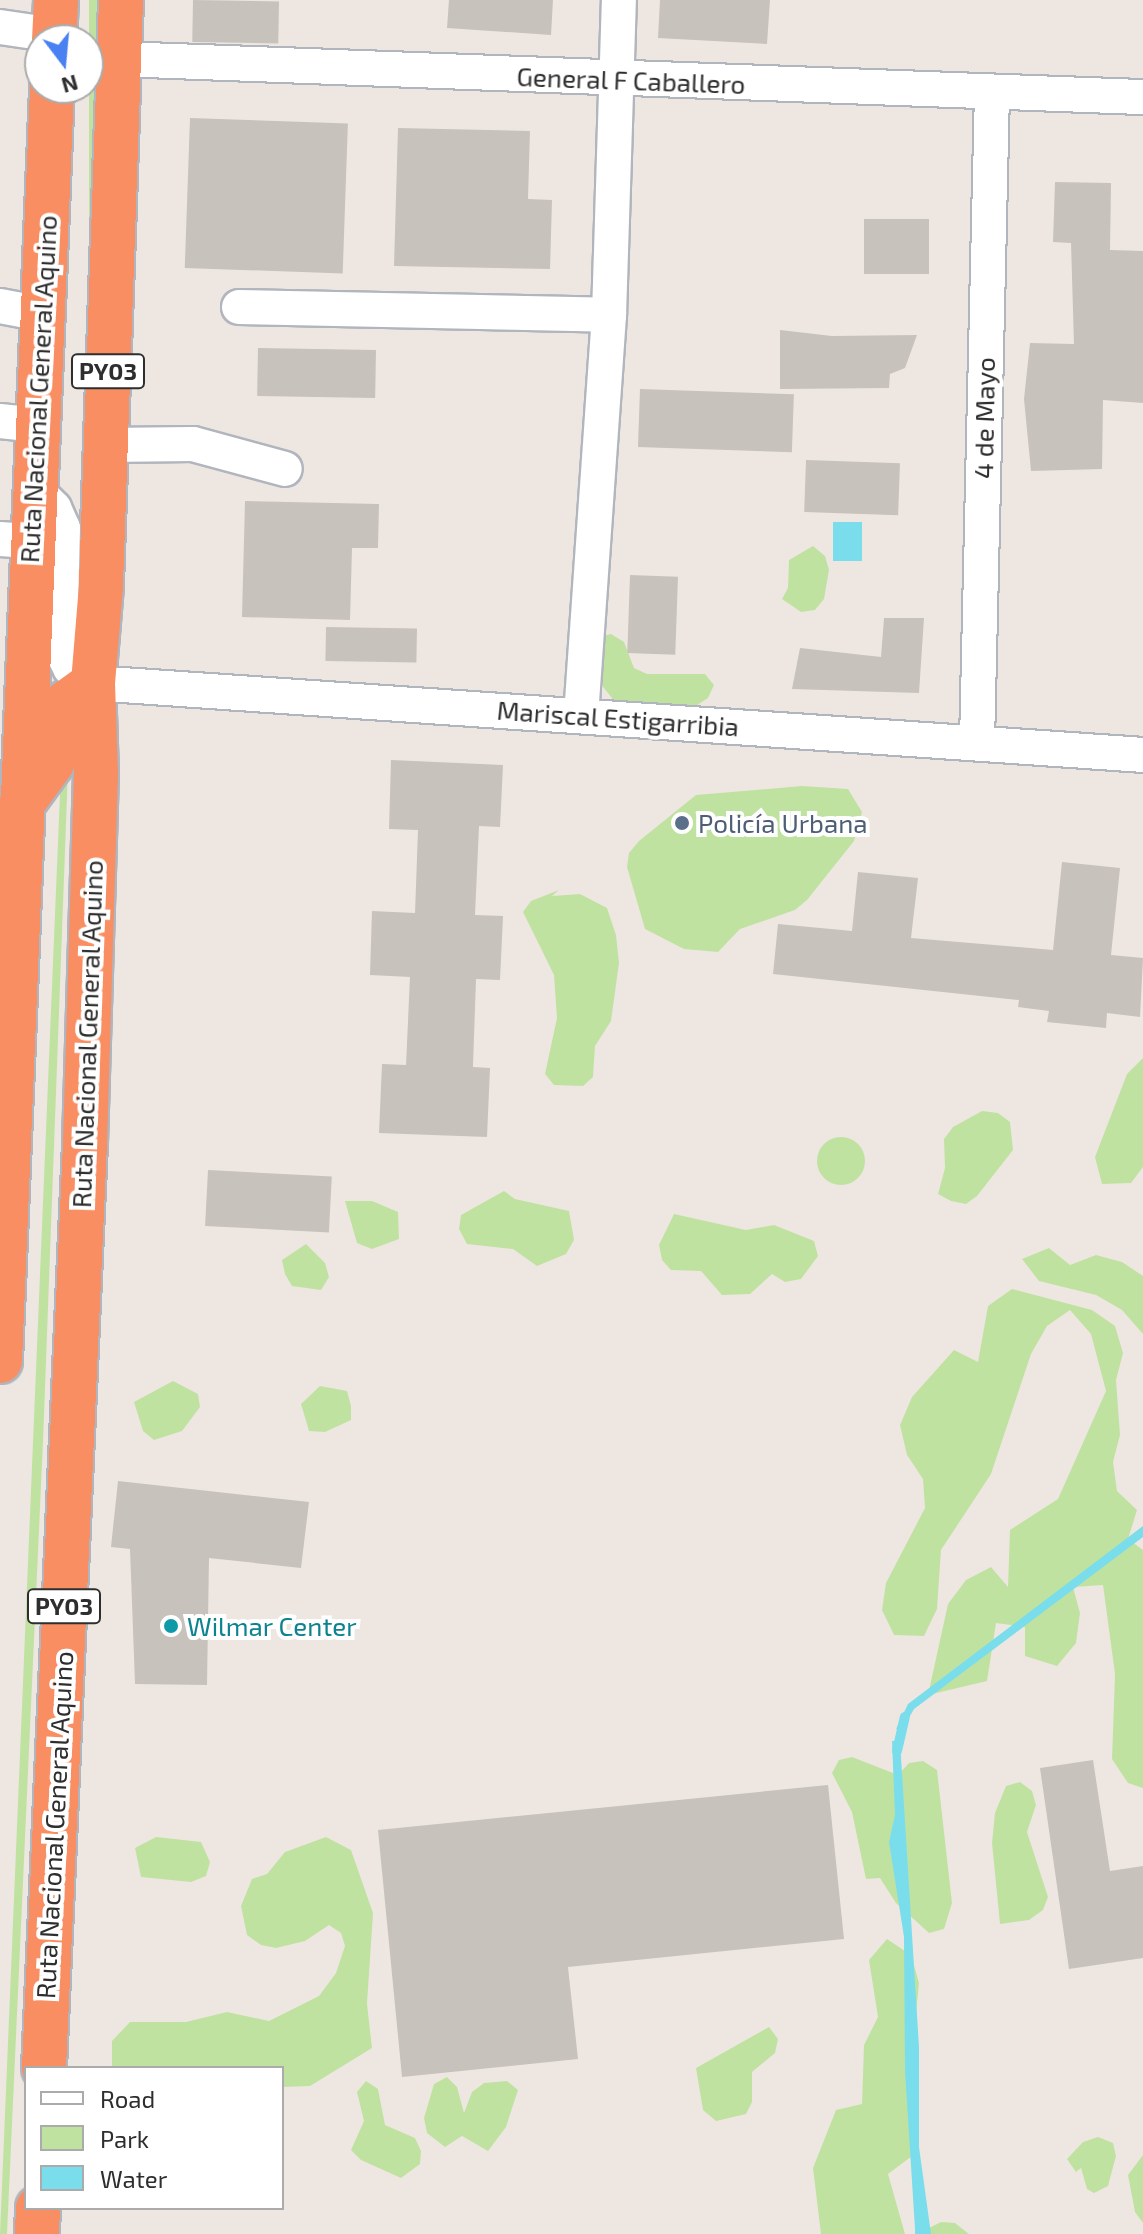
<!DOCTYPE html>
<html>
<head>
<meta charset="utf-8">
<style>
  body { margin:0 }
  #map { position:relative; width:1143px; height:2234px; overflow:hidden; background:#eee7e1; font-family:"Exo 2",sans-serif }
  div>[style] { position:absolute }
  [style*='--x'] { left:calc(var(--x)*1px); top:calc(var(--y)*1px); width:calc(var(--w)*1px); rotate:calc(var(--a)*1deg) }
  .green>* { inset:0; background:#c0e2a1; transform-origin:0 0 }
  .round { border-radius:50% }
  .water>* { inset:0; background:#7addeb; transform-origin:0 0 }
  .stream>* { height:10px; margin:-5px; padding:0 5px; transform-origin:5px; border-radius:5px; background:#7addeb }
  .building>* { inset:0; background:#c7c2bc; transform-origin:0 0 }
  .roads { filter:drop-shadow(2px 0 #b1b5bd) drop-shadow(-2px 0 #b1b5bd) drop-shadow(0 2px #b1b5bd) drop-shadow(0 -2px #b1b5bd) }
  .minor>* { height:34px; margin:-17px; padding:0 17px; transform-origin:17px; border-radius:17px; background:#fff }
  .highway>* { height:44px; margin:-22px; padding:0 22px; transform-origin:22px; border-radius:22px; background:#f88e62 }
  .dots>* { width:22px; height:22px; translate:-50% -50%; box-sizing:border-box; border:4px solid #fff; border-radius:50% }
  span { translate:-50% -50%; white-space:nowrap; text-align:center; line-height:1.15; -webkit-text-stroke:8px #fff; paint-order:stroke }
  .shield-label span { padding:2px 6px; background:#fff; border:2px solid; border-radius:6px; -webkit-text-stroke-width:0 }
  .shield-label { font-size:24px; color:#2e2e2e; font-weight:700 }
  .street-label { font-size:26px; color:#2e2e2e }
  .service-label { font-size:26px; color:#4e5e75 }
  .left { translate:0 -50%; text-align:left }
  .culture-label { font-size:26px; color:#0d838f }
  .legend { position:absolute; left:24px; top:2066px; width:260px; height:144px; box-sizing:border-box; background:#fff; border:2px solid #ababab; margin:0; padding:10px 14px; list-style:none; font-size:24px; color:#2e2e2e }
  .legend li { display:flex; align-items:center; gap:16px; height:40px }
  .legend b { width:40px; border:2px solid #ababab }
  .north { position:absolute; left:24px; top:24px; width:80px; height:80px; box-sizing:border-box; background:#fff; border:2px solid #ababab; border-radius:50%; rotate:164deg; font-size:22px; font-weight:700; line-height:32px; text-align:center; color:#2e2e2e }
  .north::after { content:''; display:block; margin:auto; width:28px; height:36px; background:#4981f3; clip-path:polygon(50% 0,100% 100%,50% 72%,0 100%) }
</style>
</head>
<body>
<div id="map">
  <div class="green">
    <div style="left:89px;top:0;width:9px;height:605px"></div>
    <div style="clip-path:polygon(813px 546px,825px 556px,829px 570px,824px 599px,815px 610px,801px 612px,782px 599px,788px 588px,789px 560px)"></div>
    <div style="clip-path:polygon(611px 634px,624px 642px,634px 668px,647px 674px,705px 674px,714px 685px,708px 698px,674px 720px,621px 709px,603px 687px,597px 637px)"></div>
    <div style="clip-path:polygon(61px 770px,68px 770px,43px 1442px,7px 2234px,0 2234px)"></div>
    <div style="clip-path:polygon(802px 786px,848px 789px,862px 812px,854px 841px,807px 900px,795px 910px,740px 929px,718px 952px,684px 949px,645px 929px,627px 867px,629px 853px,639px 841px,696px 795px)"></div>
    <div style="clip-path:polygon(559px 890px,552px 896px,580px 894px,607px 908px,616px 935px,619px 963px,611px 1021px,595px 1046px,593px 1077px,583px 1086px,554px 1085px,545px 1074px,557px 1018px,554px 975px,523px 912px,531px 901px)"></div>
    <div style="clip-path:polygon(1143px 1058px,1143px 1167px,1131px 1183px,1102px 1184px,1095px 1157px,1127px 1074px)"></div>
    <div style="clip-path:polygon(982px 1111px,998px 1113px,1010px 1122px,1013px 1150px,977px 1196px,966px 1204px,951px 1201px,938px 1194px,945px 1168px,944px 1139px,953px 1127px)"></div>
    <div class="round" style="left:817px;top:1137px;width:48px;height:48px"></div>
    <div style="clip-path:polygon(504px 1191px,515px 1199px,569px 1211px,574px 1240px,566px 1254px,537px 1266px,513px 1249px,467px 1244px,459px 1229px,461px 1215px)"></div>
    <div style="clip-path:polygon(345px 1201px,372px 1201px,398px 1212px,399px 1239px,372px 1249px,357px 1243px)"></div>
    <div style="clip-path:polygon(674px 1214px,746px 1230px,774px 1225px,814px 1241px,818px 1256px,801px 1279px,785px 1282px,772px 1274px,750px 1294px,722px 1295px,701px 1271px,671px 1270px,662px 1260px,659px 1245px)"></div>
    <div style="clip-path:polygon(306px 1244px,325px 1263px,329px 1277px,321px 1290px,292px 1286px,285px 1274px,282px 1260px)"></div>
    <div style="clip-path:polygon(1049px 1248px,1070px 1265px,1096px 1255px,1122px 1262px,1143px 1276px,1143px 1334px,1122px 1310px,1096px 1295px,1039px 1281px,1022px 1259px)"></div>
    <div style="clip-path:polygon(1012px 1289px,1092px 1310px,1115px 1326px,1123px 1353px,1116px 1380px,1120px 1435px,1113px 1462px,1117px 1491px,1137px 1510px,1128px 1539px,1143px 1550px,1143px 1788px,1128px 1783px,1112px 1759px,1115px 1674px,1103px 1585px,1073px 1587px,1080px 1613px,1076px 1643px,1057px 1666px,1025px 1656px,1025px 1627px,996px 1623px,987px 1681px,928px 1695px,948px 1604px,966px 1580px,991px 1567px,1008px 1587px,1010px 1530px,1058px 1499px,1106px 1391px,1091px 1334px,1070px 1310px,1047px 1326px,1031px 1354px,991px 1474px,941px 1550px,937px 1609px,924px 1636px,894px 1635px,882px 1610px,886px 1583px,925px 1508px,923px 1479px,907px 1455px,900px 1425px,912px 1397px,954px 1350px,978px 1362px,988px 1306px)"></div>
    <div style="clip-path:polygon(173px 1381px,198px 1394px,200px 1407px,182px 1431px,154px 1440px,143px 1431px,134px 1402px)"></div>
    <div style="clip-path:polygon(320px 1386px,347px 1391px,351px 1406px,351px 1420px,325px 1432px,309px 1431px,301px 1404px)"></div>
    <div style="clip-path:polygon(852px 1757px,898px 1775px,909px 1763px,923px 1761px,937px 1770px,952px 1903px,944px 1929px,929px 1933px,896px 1903px,880px 1878px,866px 1879px,852px 1812px,832px 1773px,839px 1760px)"></div>
    <div style="clip-path:polygon(1020px 1782px,1032px 1791px,1036px 1805px,1027px 1832px,1048px 1897px,1043px 1910px,1029px 1920px,1000px 1924px,992px 1843px,995px 1813px,1006px 1786px)"></div>
    <div style="clip-path:polygon(156px 1837px,201px 1842px,210px 1862px,206px 1876px,191px 1882px,141px 1877px,135px 1848px)"></div>
    <div style="clip-path:polygon(326px 1837px,351px 1850px,373px 1913px,367px 2004px,372px 2048px,310px 2086px,282px 2087px,282px 2068px,112px 2068px,112px 2041px,130px 2022px,186px 2022px,227px 2012px,269px 2021px,319px 1996px,336px 1973px,345px 1946px,341px 1933px,329px 1925px,305px 1941px,276px 1948px,261px 1945px,247px 1935px,241px 1906px,252px 1879px,267px 1874px,285px 1852px)"></div>
    <div style="clip-path:polygon(887px 1939px,911px 1955px,919px 1983px,910px 2074px,912px 2156px,888px 2174px,905px 2234px,821px 2234px,813px 2168px,836px 2110px,862px 2104px,864px 2045px,878px 2017px,869px 1960px)"></div>
    <div style="clip-path:polygon(769px 2027px,778px 2039px,775px 2053px,752px 2072px,752px 2102px,746px 2114px,716px 2121px,703px 2110px,696px 2068px)"></div>
    <div style="clip-path:polygon(447px 2077px,457px 2087px,464px 2113px,472px 2092px,484px 2083px,507px 2081px,518px 2090px,506px 2127px,488px 2151px,462px 2136px,445px 2147px,427px 2133px,424px 2118px,434px 2084px)"></div>
    <div style="clip-path:polygon(366px 2081px,378px 2089px,385px 2125px,415px 2138px,421px 2151px,420px 2164px,401px 2178px,361px 2160px,351px 2150px,364px 2121px,357px 2092px)"></div>
    <div style="clip-path:polygon(1098px 2137px,1113px 2143px,1116px 2156px,1108px 2186px,1094px 2193px,1087px 2189px,1081px 2168px,1076px 2172px,1067px 2159px,1083px 2142px)"></div>
    <div style="clip-path:polygon(1143px 2155px,1143px 2223px,1135px 2212px,1128px 2175px)"></div>
    <div style="clip-path:polygon(941px 2222px,955px 2223px,969px 2234px,928px 2234px,927px 2229px)"></div>
  </div>
  <div class="water">
    <div style="left:833px;top:522px;width:29px;height:39px"></div>
    <div style="clip-path:polygon(1143px 1526px,1143px 1537px,914px 1709px,903px 1728px,896px 1729px,908px 1704px)"></div>
    <div style="clip-path:polygon(892px 1741px,900px 1741px,919px 2047px,919px 2147px,931px 2234px,915px 2234px,915px 2229px,905px 2071px,904px 1937px,889px 1842px,895px 1815px)"></div>
  </div>
  <div class="stream">
    <div style="--x:897;--y:1751;--w:35;--a:-77"></div>
  </div>
  <div class="building">
    <div style="left:193px;top:0;width:86px;height:42px;rotate:1deg"></div>
    <div style="clip-path:polygon(449px 0,553px 0,551px 35px,447px 28px)"></div>
    <div style="clip-path:polygon(660px 0,770px 0,767px 44px,658px 38px)"></div>
    <div style="left:190px;top:118px;width:158px;height:150px;rotate:2deg"></div>
    <div style="clip-path:polygon(398px 128px,530px 131px,528px 199px,552px 200px,550px 269px,394px 266px)"></div>
    <div style="clip-path:polygon(1055px 182px,1111px 183px,1110px 250px,1143px 251px,1143px 403px,1103px 400px,1102px 469px,1031px 471px,1024px 399px,1030px 343px,1074px 344px,1071px 243px,1053px 242px)"></div>
    <div style="left:864px;top:219px;width:65px;height:55px"></div>
    <div style="clip-path:polygon(780px 330px,832px 336px,917px 335px,905px 368px,890px 374px,889px 388px,780px 389px)"></div>
    <div style="left:258px;top:348px;width:118px;height:48px;rotate:1deg"></div>
    <div style="left:640px;top:389px;width:154px;height:58px;rotate:2deg"></div>
    <div style="left:806px;top:460px;width:94px;height:52px;rotate:2deg"></div>
    <div style="clip-path:polygon(245px 501px,379px 504px,378px 548px,352px 548px,350px 620px,242px 617px)"></div>
    <div style="left:630px;top:575px;width:48px;height:78px;rotate:2deg"></div>
    <div style="clip-path:polygon(884px 618px,924px 618px,919px 693px,792px 689px,800px 648px,881px 657px)"></div>
    <div style="left:326px;top:627px;width:91px;height:34px;rotate:1deg"></div>
    <div style="clip-path:polygon(391px 760px,503px 765px,500px 827px,479px 826px,475px 915px,503px 916px,500px 980px,476px 979px,473px 1067px,490px 1068px,487px 1137px,379px 1133px,382px 1064px,406px 1065px,410px 977px,370px 975px,372px 911px,415px 913px,418px 830px,389px 829px)"></div>
    <div style="clip-path:polygon(1062px 862px,1120px 868px,1111px 955px,1143px 958px,1140px 1017px,1107px 1013px,1106px 1028px,1047px 1022px,1049px 1011px,1018px 1007px,1019px 1000px,773px 974px,778px 924px,852px 931px,858px 872px,918px 878px,911px 938px,1053px 950px)"></div>
    <div style="left:208px;top:1170px;width:124px;height:56px;rotate:3deg"></div>
    <div style="clip-path:polygon(118px 1481px,309px 1502px,301px 1568px,209px 1558px,207px 1685px,135px 1684px,130px 1549px,111px 1547px)"></div>
    <div style="clip-path:polygon(1093px 1760px,1110px 1871px,1143px 1866px,1143px 1958px,1069px 1969px,1040px 1768px)"></div>
    <div style="clip-path:polygon(828px 1785px,844px 1939px,568px 1967px,578px 2059px,402px 2077px,378px 1830px)"></div>
  </div>
  <div class="roads">
    <div class="minor">
      <div style="--x:0;--y:27;--w:55;--a:8.4"></div>
      <div style="--x:119;--y:59;--w:1025;--a:2.13"></div>
      <div style="--x:0;--y:306;--w:43;--a:10.8"></div>
      <div style="--x:239;--y:307;--w:370;--a:1.2"></div>
      <div style="--x:0;--y:421;--w:36;--a:6"></div>
      <div style="--x:106;--y:445;--w:87;--a:-0.7"></div>
      <div style="--x:193;--y:444;--w:95;--a:15.2"></div>
      <div style="--x:33;--y:487;--w:30;--a:45"></div>
      <div style="--x:54;--y:508;--w:22;--a:66"></div>
      <div style="--x:63;--y:528;--w:120;--a:91.4"></div>
      <div style="--x:60;--y:648;--w:22;--a:63"></div>
      <div style="--x:70;--y:668;--w:27;--a:33"></div>
      <div style="--x:93;--y:683;--w:1052;--a:3.92"></div>
      <div style="--x:0;--y:539;--w:31;--a:4"></div>
      <div style="--x:581;--y:716;--w:402;--a:-86"></div>
      <div style="--x:609;--y:315;--w:315;--a:-88.2"></div>
      <div style="--x:977;--y:743;--w:650;--a:-88.68"></div>
    </div>
    <div class="highway">
      <div style="--x:54;--y:40;--w:40;--a:-87.1"></div>
      <div style="--x:20;--y:807;--w:54;--a:-54"></div>
      <div style="--x:52;--y:763;--w:54;--a:-84.7"></div>
      <div style="--x:57;--y:709;--w:44;--a:-35.8"></div>
      <div style="--x:0;--y:1361;--w:1274;--a:-87.66"></div>
      <div style="--x:44;--y:2068;--w:926;--a:-87.46"></div>
      <div style="--x:85;--y:1143;--w:369;--a:-88.3"></div>
      <div style="--x:96;--y:774;--w:91;--a:-91.9"></div>
      <div style="--x:93;--y:683;--w:98;--a:-85.3"></div>
      <div style="--x:101;--y:585;--w:585;--a:-88.04"></div>
      <div style="--x:37;--y:2234;--w:26;--a:-88"></div>
    </div>
  </div>
  <div class="dots">
    <div style="left:682px;top:823px;background:#5c6f8a"></div>
    <div style="left:171px;top:1626px;background:#0f9aa8"></div>
  </div>
  <div class="shield-label">
    <span style="left:108px;top:371px">PY03</span>
    <span style="left:64px;top:1606px">PY03</span>
  </div>
  <div class="street-label">
    <span style="left:631px;top:80px;rotate:2deg">General F Caballero</span>
    <span style="left:38px;top:389px;rotate:-87deg">Ruta Nacional General Aquino</span>
    <span style="left:984px;top:418px;rotate:-89deg">4 de Mayo</span>
    <span style="left:618px;top:718px;rotate:4deg">Mariscal Estigarribia</span>
    <span style="left:87px;top:1034px;rotate:-88deg">Ruta Nacional General Aquino</span>
    <span style="left:54px;top:1825px;rotate:-87deg">Ruta Nacional General Aquino</span>
  </div>
  <div class="service-label">
    <span class="left" style="left:698px;top:823px">Policía Urbana</span>
  </div>
  <div class="culture-label">
    <span class="left" style="left:187px;top:1626px">Wilmar Center</span>
  </div>
  <ul class="legend">
  <li><b style="height:10px;background:#fff"></b>Road</li>
  <li><b style="height:22px;background:#c0e2a1"></b>Park</li>
  <li><b style="height:22px;background:#7addeb"></b>Water</li>
  </ul>
  <div class="north">N</div>
</div>
</body>
</html>
